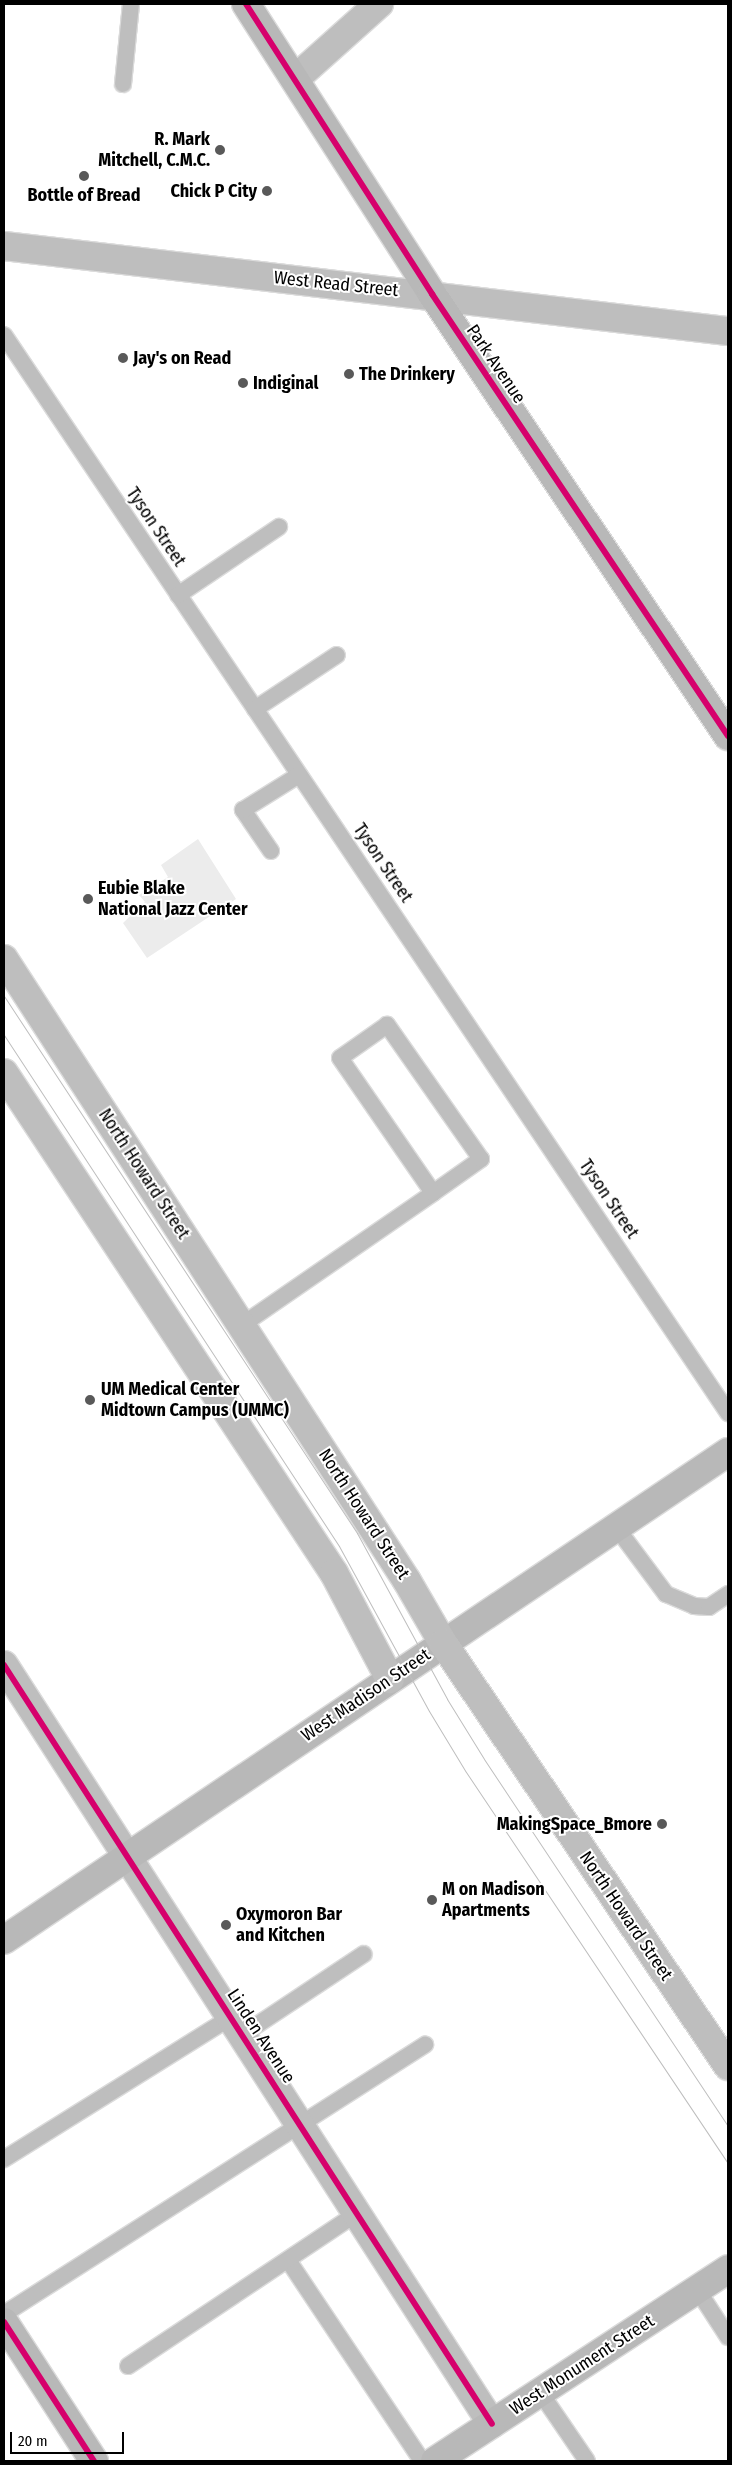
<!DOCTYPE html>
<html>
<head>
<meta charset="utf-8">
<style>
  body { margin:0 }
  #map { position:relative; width:732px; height:2465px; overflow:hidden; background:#fff; font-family:"Fira Sans Condensed",sans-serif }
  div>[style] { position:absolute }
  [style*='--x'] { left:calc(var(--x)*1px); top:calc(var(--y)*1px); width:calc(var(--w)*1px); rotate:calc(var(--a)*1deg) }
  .green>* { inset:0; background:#ececec }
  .roads { filter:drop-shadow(1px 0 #dbdbdb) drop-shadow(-1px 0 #dbdbdb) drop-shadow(0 1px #dbdbdb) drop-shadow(0 -1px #dbdbdb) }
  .lane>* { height:16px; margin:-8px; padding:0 8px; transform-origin:8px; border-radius:8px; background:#bebebe }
  .street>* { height:28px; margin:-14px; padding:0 14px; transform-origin:14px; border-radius:14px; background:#bebebe }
  .secondary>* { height:28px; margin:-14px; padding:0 14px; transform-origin:14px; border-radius:14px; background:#b8b8b8 }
  .primary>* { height:28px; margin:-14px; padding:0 14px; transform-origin:14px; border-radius:14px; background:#bebebe }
  .tram>* { height:1px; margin:-0.5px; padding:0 0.5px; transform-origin:0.5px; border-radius:0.5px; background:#bebebe }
  .cycleway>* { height:6px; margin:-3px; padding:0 3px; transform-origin:3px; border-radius:3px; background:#d6006c }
  .dots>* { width:14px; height:14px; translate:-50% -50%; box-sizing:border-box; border:2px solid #fff; border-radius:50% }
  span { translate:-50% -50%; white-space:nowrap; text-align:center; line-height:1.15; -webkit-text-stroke:4px #fff; paint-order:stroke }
  .poi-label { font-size:18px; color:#000; font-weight:700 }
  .right { translate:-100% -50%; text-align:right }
  .left { translate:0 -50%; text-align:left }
  .street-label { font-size:18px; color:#000 }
  .frame { position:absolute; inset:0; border:5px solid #000; pointer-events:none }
  .scale { position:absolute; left:10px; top:2432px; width:114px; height:22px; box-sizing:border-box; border:2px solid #000; border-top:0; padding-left:6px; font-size:15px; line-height:18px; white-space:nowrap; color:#000; -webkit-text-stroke:4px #fff; paint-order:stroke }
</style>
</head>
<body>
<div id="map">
  <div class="green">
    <div style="clip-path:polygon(198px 839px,236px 899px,147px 958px,123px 923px,145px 902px,139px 895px,168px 877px,161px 865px)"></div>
  </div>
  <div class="roads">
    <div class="lane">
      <div style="--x:123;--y:84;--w:80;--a:-84.3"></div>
      <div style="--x:4;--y:335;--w:1299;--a:56.11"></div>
      <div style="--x:178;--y:595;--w:122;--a:-34"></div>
      <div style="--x:255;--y:709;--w:98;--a:-33.4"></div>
      <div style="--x:271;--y:851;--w:50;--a:-124.3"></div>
      <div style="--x:243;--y:810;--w:66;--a:-32"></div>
      <div style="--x:242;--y:1325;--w:232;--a:-34.6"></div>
      <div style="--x:433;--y:1193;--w:59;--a:-35.3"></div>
      <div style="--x:481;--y:1159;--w:164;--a:-125"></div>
      <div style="--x:387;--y:1025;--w:57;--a:144.9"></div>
      <div style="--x:340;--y:1058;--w:164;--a:55.4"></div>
      <div style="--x:616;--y:1527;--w:84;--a:53.3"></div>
      <div style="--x:666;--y:1594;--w:30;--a:23"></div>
      <div style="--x:694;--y:1606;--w:15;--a:4"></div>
      <div style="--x:709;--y:1607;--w:23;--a:-34"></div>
      <div style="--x:242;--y:2035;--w:146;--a:-33.6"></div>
      <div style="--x:4;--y:2159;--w:268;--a:-32"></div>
      <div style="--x:288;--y:2260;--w:242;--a:56.3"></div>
      <div style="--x:697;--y:2289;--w:57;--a:57.1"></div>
      <div style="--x:4;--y:2314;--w:500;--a:-32.6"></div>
      <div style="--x:128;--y:2366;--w:275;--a:-33.7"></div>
      <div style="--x:540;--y:2392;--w:83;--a:55.7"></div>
    </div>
    <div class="street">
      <div style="--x:295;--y:79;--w:113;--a:-41.8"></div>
      <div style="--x:4;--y:246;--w:729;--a:6.7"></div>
      <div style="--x:4;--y:1665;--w:902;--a:57.26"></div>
    </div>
    <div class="secondary">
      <div style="--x:246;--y:4;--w:345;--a:57.3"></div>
      <div style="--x:432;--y:294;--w:532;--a:56.19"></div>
      <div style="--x:4;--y:1940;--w:873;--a:-33.98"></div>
      <div style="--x:4;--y:2322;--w:166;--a:57.1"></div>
      <div style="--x:435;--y:2461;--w:350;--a:-33.2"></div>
    </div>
    <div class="primary">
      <div style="--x:4;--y:959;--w:741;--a:57.06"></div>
      <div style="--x:407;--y:1581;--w:72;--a:59.9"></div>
      <div style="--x:443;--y:1643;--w:510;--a:56.03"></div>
      <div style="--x:4;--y:1073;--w:599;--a:56.58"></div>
      <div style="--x:334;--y:1573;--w:120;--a:62.2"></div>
    </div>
  </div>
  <div class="tram">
    <div style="--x:4;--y:996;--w:643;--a:56.68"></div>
    <div style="--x:357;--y:1533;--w:189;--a:61.5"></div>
    <div style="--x:447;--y:1699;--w:70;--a:58.3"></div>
    <div style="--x:484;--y:1759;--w:441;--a:56.4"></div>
    <div style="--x:4;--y:1035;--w:611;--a:56.75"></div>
    <div style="--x:339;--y:1546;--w:188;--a:61.4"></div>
    <div style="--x:429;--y:1711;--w:71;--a:58.8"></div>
    <div style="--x:466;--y:1772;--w:471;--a:56.2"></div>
  </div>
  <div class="cycleway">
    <div style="--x:246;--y:4;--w:345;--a:57.3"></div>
    <div style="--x:432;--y:294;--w:532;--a:56.19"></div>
    <div style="--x:4;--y:1665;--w:902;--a:57.26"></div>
    <div style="--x:4;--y:2322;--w:166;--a:57.1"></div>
  </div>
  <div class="dots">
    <div style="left:220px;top:150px;background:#595959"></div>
    <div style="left:84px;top:176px;background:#595959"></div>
    <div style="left:267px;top:191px;background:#595959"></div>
    <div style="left:123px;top:358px;background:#595959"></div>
    <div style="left:349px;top:374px;background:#595959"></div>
    <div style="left:243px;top:383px;background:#595959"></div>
    <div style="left:88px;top:899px;background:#595959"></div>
    <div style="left:90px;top:1400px;background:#595959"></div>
    <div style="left:662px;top:1824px;background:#595959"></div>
    <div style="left:432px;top:1900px;background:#595959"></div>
    <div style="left:226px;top:1925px;background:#595959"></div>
  </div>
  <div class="poi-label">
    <span class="right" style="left:210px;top:150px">R. Mark<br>Mitchell, C.M.C.</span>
    <span class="right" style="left:257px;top:191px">Chick P City</span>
    <span style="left:84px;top:195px">Bottle of Bread</span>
    <span class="left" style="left:133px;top:358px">Jay's on Read</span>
    <span class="left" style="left:359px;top:374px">The Drinkery</span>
    <span class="left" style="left:253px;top:383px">Indiginal</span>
    <span class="left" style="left:98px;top:899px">Eubie Blake<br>National Jazz Center</span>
    <span class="left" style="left:101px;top:1400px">UM Medical Center<br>Midtown Campus (UMMC)</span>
    <span class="right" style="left:652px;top:1824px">MakingSpace_Bmore</span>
    <span class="left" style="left:442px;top:1900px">M on Madison<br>Apartments</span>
    <span class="left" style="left:236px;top:1925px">Oxymoron Bar<br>and Kitchen</span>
  </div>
  <div class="street-label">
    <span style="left:336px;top:284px;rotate:6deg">West Read Street</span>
    <span style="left:496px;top:364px;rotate:56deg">Park Avenue</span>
    <span style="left:156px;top:527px;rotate:56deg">Tyson Street</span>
    <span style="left:383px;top:863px;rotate:56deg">Tyson Street</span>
    <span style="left:144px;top:1174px;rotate:57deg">North Howard Street</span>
    <span style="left:609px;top:1199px;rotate:56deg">Tyson Street</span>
    <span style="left:364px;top:1514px;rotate:57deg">North Howard Street</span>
    <span style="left:366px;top:1695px;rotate:-34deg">West Madison Street</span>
    <span style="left:626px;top:1916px;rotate:56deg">North Howard Street</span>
    <span style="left:261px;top:2036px;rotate:57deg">Linden Avenue</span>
    <span style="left:582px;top:2365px;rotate:-33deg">West Monument Street</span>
  </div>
  <div class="frame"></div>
  <div class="scale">20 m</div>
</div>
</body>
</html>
